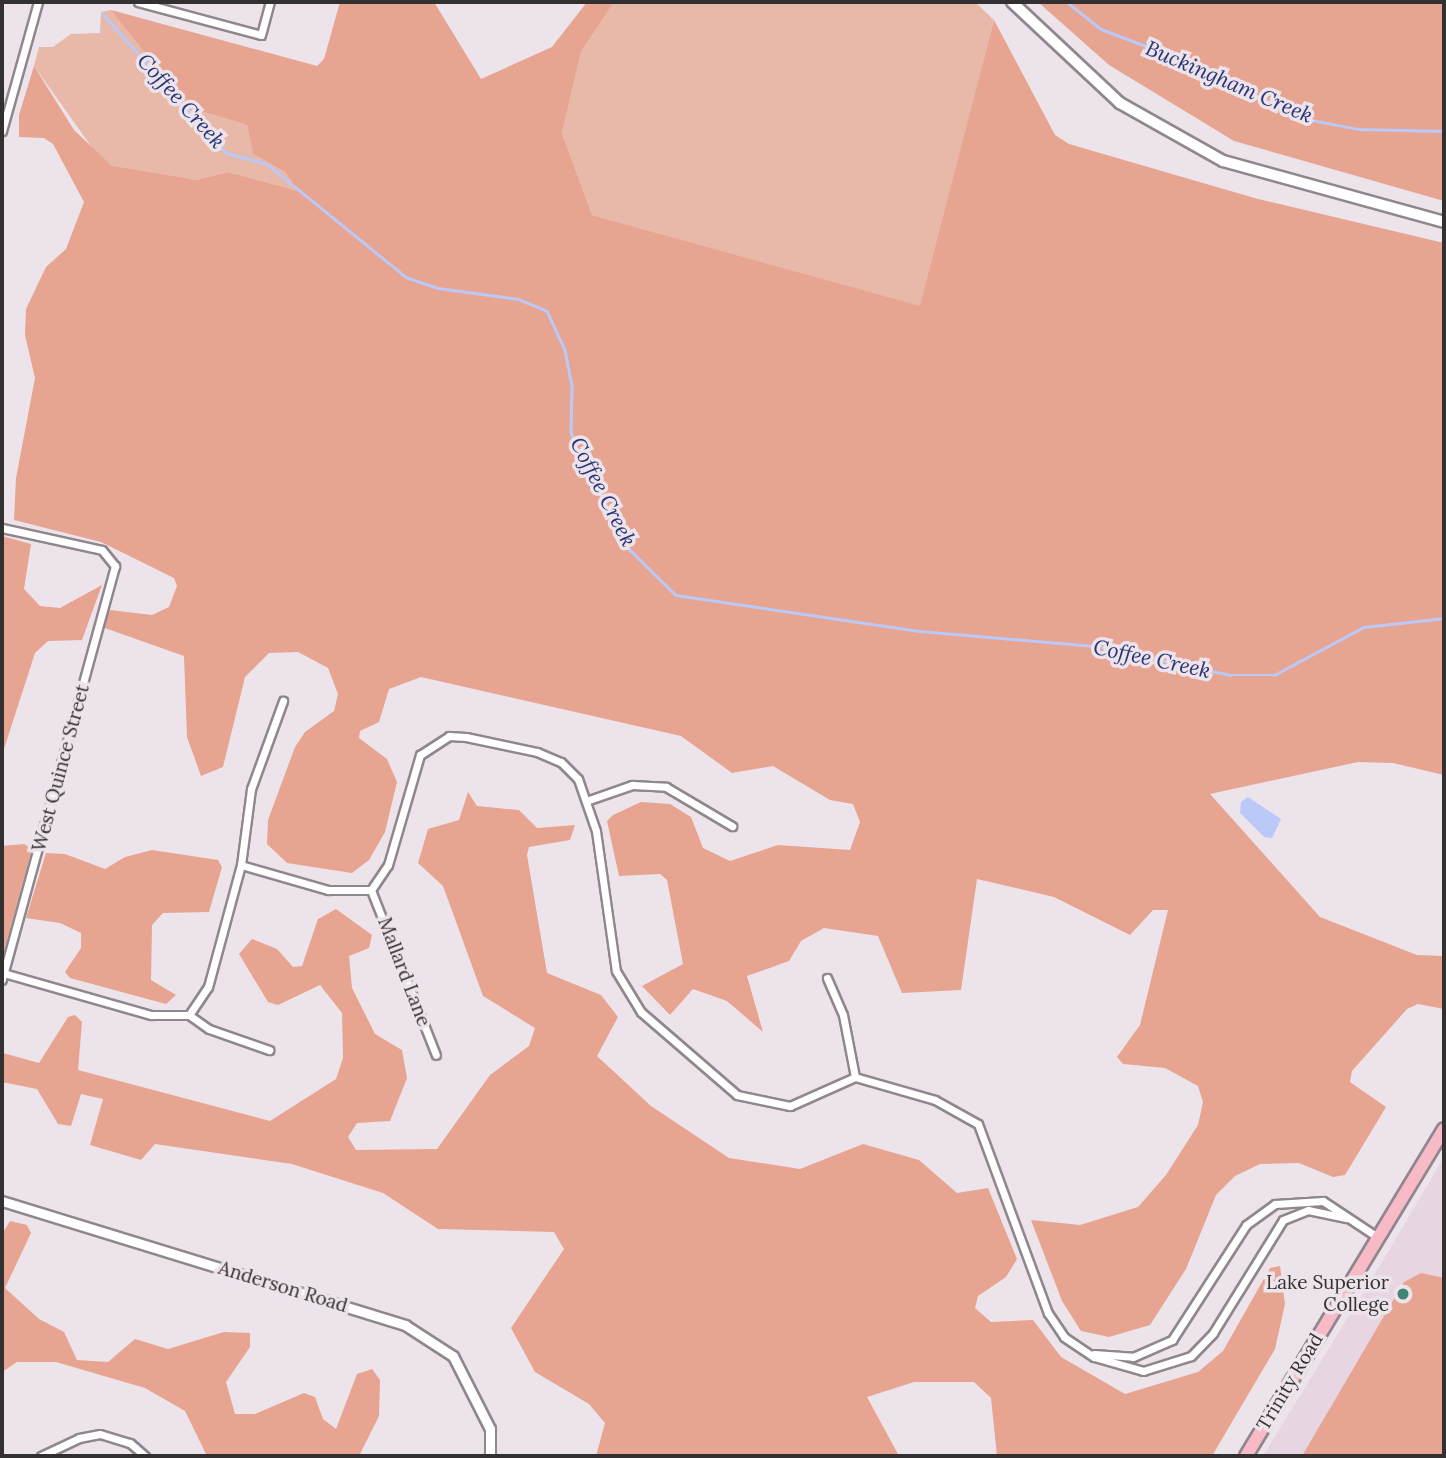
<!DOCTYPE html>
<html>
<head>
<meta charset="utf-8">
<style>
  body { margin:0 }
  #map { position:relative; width:1446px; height:1458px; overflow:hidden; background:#ede3eb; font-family:Lora,serif }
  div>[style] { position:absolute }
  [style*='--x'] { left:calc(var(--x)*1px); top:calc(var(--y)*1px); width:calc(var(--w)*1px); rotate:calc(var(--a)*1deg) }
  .built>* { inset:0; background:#e7d6e2 }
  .green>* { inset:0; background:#e8b8a9 }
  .forest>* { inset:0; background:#e7a490 }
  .water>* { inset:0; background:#bac9f7 }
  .stream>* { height:2.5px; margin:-1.25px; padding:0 1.25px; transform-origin:1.25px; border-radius:1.25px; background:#bac9f7 }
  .roads { filter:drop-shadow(2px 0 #90878e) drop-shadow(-2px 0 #90878e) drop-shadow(0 2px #90878e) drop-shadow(0 -2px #90878e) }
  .minor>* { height:7px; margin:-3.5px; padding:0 3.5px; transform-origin:3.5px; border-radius:3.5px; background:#fff }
  .tertiary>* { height:9px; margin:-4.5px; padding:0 4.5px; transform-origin:4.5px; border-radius:4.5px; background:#fff }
  .secondary>* { height:10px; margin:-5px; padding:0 5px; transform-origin:5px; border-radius:5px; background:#fff }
  .trunk>* { height:12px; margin:-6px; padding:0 6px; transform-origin:6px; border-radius:6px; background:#f8bac6 }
  .dots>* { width:19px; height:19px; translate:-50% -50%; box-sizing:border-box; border:4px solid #ede3eb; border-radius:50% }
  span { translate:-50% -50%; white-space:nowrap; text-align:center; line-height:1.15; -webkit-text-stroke:7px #ede3eb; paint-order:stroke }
  .street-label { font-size:19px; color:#333032 }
  .poi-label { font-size:19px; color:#333032 }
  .right { translate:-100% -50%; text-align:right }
  .water-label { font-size:21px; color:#273476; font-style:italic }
  .frame { position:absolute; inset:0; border:4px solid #333032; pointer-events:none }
</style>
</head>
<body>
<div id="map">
  <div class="built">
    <div style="clip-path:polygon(1444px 1157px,1444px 1456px,1263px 1456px,1382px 1262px)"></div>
  </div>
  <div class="green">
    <div style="clip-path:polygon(614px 2px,975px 2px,994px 20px,921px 307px,592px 215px,562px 133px,581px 52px)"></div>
    <div style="clip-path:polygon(111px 10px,197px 110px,247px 125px,253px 154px,285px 172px,298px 191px,228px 172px,196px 180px,142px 174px,112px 166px,96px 153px,34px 66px,39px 47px,53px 47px,71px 34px,100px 33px,101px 12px)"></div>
  </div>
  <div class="forest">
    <div style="clip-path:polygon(340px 2px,434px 2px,481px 79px,552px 47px,587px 2px,614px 2px,581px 52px,562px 133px,592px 215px,920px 306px,994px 20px,1055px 135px,1069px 144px,1258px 199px,1444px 243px,1444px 775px,1393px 763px,1358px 762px,1210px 794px,1320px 917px,1417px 955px,1444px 956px,1444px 1009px,1418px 1004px,1407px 1009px,1352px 1071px,1350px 1082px,1386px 1107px,1345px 1175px,1333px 1177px,1299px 1163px,1260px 1164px,1235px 1176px,1216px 1195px,1186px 1269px,1150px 1325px,1109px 1337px,1081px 1331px,1062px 1301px,1031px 1220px,1080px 1225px,1138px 1207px,1166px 1175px,1198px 1125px,1203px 1102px,1198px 1086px,1165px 1068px,1123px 1064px,1117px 1057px,1140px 1025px,1168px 910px,1153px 910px,1130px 935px,1054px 897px,977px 879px,961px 990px,902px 993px,878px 936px,824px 928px,801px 941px,789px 961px,747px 976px,763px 1032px,727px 1001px,693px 989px,670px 1015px,642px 986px,683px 964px,667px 880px,660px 874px,619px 876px,607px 821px,613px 815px,641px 802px,670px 804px,691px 817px,703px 848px,730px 861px,778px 845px,850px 850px,860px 822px,853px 804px,830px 800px,773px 766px,732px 773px,681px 736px,421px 677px,389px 689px,379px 722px,360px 731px,359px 738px,387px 759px,397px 782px,385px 832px,369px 860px,352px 873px,287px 863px,267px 844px,268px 820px,295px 747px,305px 732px,334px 711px,338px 694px,328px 668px,298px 652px,269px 653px,245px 677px,223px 767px,201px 776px,187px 737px,184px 656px,102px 627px,110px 610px,152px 615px,169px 607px,177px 586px,174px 578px,101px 542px,14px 520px,16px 478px,35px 378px,25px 335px,26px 309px,46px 267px,66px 249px,84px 202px,53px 144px,44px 138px,19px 137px,19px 115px,34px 66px,74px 130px,112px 166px,196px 180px,228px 172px,298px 191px,285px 172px,253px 154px,247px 125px,197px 110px,178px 94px,111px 10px,317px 66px,324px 59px)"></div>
    <div style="clip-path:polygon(1038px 2px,1444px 2px,1444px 201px,1234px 141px,1109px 65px)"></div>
    <div style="clip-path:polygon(2px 536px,31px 544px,24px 589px,40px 606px,60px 608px,102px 585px,82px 640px,48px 641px,35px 653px,2px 755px)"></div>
    <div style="clip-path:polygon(468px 792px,477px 806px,519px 810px,537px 828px,575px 825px,570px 840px,529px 847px,527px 855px,547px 973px,601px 995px,618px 1017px,597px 1056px,651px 1106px,729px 1158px,800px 1169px,863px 1144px,919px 1160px,957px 1193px,988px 1188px,1017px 1259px,1006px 1277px,978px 1296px,975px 1308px,991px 1322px,1033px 1320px,1061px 1357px,1125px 1394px,1198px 1372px,1223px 1351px,1270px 1268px,1280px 1266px,1285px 1304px,1275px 1349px,1212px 1456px,997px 1456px,991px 1398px,974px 1382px,914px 1382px,867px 1397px,899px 1456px,596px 1456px,605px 1423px,589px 1404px,535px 1372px,511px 1328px,564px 1249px,554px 1232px,438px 1229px,383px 1193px,292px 1164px,155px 1144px,141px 1160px,90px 1145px,103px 1099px,81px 1094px,71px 1126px,58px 1124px,37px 1089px,2px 1082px,3px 1053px,39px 1063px,68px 1017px,75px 1015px,82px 1022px,78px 1070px,270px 1121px,336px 1079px,343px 1058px,342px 1013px,320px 985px,278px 1005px,268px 1002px,239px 954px,252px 939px,277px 949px,293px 967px,302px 966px,318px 919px,336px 909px,372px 935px,369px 948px,349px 956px,352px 988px,375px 1034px,402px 1050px,407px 1078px,390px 1121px,357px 1123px,348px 1137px,356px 1150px,437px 1149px,490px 1075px,529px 1046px,535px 1028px,483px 996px,443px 886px,418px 863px,428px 829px,459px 820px)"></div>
    <div style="clip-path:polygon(24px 844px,32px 849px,2px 958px,2px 846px)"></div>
    <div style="clip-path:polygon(152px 850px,218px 860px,222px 867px,209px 912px,163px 913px,152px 925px,151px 980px,176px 995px,166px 1004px,70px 978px,65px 972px,81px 948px,81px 933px,60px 923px,26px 918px,46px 853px,65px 854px,105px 869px,125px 857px)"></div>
    <div style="clip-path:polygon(10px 1221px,27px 1225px,31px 1233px,5px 1288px,39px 1319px,64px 1332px,77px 1360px,108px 1362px,135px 1339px,168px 1349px,224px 1332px,250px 1333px,250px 1347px,226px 1382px,235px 1414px,255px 1414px,304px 1393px,315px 1397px,323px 1419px,336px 1429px,357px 1374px,372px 1369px,380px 1380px,379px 1416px,359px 1456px,207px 1456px,185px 1411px,145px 1388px,56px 1362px,17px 1362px,2px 1372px,2px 1234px)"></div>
    <div style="clip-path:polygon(1421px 1273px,1444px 1278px,1444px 1456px,1302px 1456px,1404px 1282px)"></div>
  </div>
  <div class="water">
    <div style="clip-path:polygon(1248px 797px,1281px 819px,1272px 838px,1264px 837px,1240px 813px,1241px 802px)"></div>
  </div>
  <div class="stream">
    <div style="--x:1067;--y:2;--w:43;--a:38.5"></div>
    <div style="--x:1101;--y:29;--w:79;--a:20.7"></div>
    <div style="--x:1175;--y:57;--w:145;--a:25.3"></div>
    <div style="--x:1306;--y:119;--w:54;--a:10.7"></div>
    <div style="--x:1359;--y:129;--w:85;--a:1.3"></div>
    <div style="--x:103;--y:14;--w:186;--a:48.3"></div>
    <div style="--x:227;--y:153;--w:41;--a:15.4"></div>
    <div style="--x:267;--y:164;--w:179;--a:39.1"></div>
    <div style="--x:406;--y:277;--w:34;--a:19"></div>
    <div style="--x:438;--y:288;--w:81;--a:7.8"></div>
    <div style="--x:518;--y:299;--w:31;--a:22"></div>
    <div style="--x:547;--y:311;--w:43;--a:65.2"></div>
    <div style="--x:565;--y:350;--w:37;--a:79"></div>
    <div style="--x:572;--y:386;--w:46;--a:91.2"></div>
    <div style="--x:571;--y:432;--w:20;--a:70"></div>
    <div style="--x:578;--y:451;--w:112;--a:62.3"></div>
    <div style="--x:630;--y:550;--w:64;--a:44.4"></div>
    <div style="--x:676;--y:595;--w:247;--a:8.4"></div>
    <div style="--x:920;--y:631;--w:177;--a:4.9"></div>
    <div style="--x:1096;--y:646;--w:137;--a:12.2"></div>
    <div style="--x:1230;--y:675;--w:44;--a:0"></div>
    <div style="--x:1274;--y:675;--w:102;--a:-28.1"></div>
    <div style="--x:1364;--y:627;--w:81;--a:-6.4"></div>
  </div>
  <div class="roads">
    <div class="minor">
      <div style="--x:138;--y:2;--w:127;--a:15"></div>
      <div style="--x:261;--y:35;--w:34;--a:-75"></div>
      <div style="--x:2;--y:131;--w:134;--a:-74.4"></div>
      <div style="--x:2;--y:528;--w:102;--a:12.4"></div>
      <div style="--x:102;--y:550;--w:21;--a:51"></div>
      <div style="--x:115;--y:566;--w:429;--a:105.3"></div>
      <div style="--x:589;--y:800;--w:46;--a:-19.2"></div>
      <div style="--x:632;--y:785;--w:34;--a:3"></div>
      <div style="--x:666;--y:787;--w:77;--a:30.6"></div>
      <div style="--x:241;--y:865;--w:77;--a:-82.5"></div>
      <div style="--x:251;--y:789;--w:94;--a:-70"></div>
      <div style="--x:371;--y:890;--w:177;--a:68.5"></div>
      <div style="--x:7;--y:974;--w:150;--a:15.9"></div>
      <div style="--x:151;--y:1015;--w:38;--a:0"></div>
      <div style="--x:189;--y:1015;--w:34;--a:-56"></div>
      <div style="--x:208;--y:987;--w:126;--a:-74.9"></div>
      <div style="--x:241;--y:865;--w:91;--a:16"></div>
      <div style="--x:328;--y:890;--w:43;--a:0"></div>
      <div style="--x:371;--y:890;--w:30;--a:-56"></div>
      <div style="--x:388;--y:865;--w:115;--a:-73.8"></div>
      <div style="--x:420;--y:755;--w:35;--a:-33"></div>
      <div style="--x:449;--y:736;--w:17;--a:3"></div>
      <div style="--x:466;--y:737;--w:73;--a:11.9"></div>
      <div style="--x:537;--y:752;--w:26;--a:23"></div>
      <div style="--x:561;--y:762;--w:24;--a:45"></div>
      <div style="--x:578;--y:779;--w:55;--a:70.9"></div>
      <div style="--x:596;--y:831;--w:141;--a:81.9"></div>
      <div style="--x:616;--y:971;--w:48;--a:58.6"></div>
      <div style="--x:641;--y:1012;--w:127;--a:40.8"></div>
      <div style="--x:737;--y:1095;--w:54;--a:11.7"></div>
      <div style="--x:790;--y:1106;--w:71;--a:-24"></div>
      <div style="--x:855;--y:1077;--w:83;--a:16"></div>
      <div style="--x:935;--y:1100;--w:49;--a:29.2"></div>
      <div style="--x:978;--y:1124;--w:202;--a:69.7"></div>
      <div style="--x:1048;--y:1313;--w:29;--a:56"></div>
      <div style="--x:1064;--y:1337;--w:36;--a:34"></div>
      <div style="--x:1094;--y:1357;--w:51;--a:15.9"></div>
      <div style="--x:1143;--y:1371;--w:50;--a:-17.4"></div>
      <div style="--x:1191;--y:1356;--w:32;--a:-46"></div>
      <div style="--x:1213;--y:1333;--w:133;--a:-58.2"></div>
      <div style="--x:1283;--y:1220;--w:27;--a:-22"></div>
      <div style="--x:1308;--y:1210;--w:39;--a:12"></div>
      <div style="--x:827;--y:978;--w:40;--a:66.6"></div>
      <div style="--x:843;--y:1015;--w:63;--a:79"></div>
      <div style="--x:189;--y:1015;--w:24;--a:35"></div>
      <div style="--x:209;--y:1029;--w:64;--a:19.3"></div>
      <div style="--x:1094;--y:1354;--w:39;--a:4"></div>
      <div style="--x:1133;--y:1357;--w:43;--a:-23.6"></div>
      <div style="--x:1172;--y:1340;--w:137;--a:-57.2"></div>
      <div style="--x:1246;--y:1225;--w:36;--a:-36"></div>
      <div style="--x:1275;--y:1204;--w:48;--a:-3.6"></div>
      <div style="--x:1323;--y:1201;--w:67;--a:33.5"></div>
      <div style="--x:41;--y:1456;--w:42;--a:-25.3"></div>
      <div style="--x:79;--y:1438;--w:21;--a:-11"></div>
      <div style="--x:100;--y:1434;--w:31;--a:17"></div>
      <div style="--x:130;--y:1443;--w:20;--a:41"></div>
    </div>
    <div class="tertiary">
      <div style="--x:2;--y:1201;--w:422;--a:17.1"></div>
      <div style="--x:405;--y:1325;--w:57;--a:32.9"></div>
      <div style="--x:453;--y:1356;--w:82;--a:63.1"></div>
      <div style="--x:490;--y:1429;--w:27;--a:90"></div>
    </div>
    <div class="secondary">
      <div style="--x:1012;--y:2;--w:148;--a:43.1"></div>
      <div style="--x:1120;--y:103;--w:118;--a:29.4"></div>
      <div style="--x:1223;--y:161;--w:229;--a:15.4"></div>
    </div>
    <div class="trunk">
      <div style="--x:1246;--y:1456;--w:382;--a:-58.8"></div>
    </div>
  </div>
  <div class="dots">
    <div style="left:1403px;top:1294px;background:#428475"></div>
  </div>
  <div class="street-label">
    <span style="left:61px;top:768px;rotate:-75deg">West Quince Street</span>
    <span style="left:404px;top:972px;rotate:69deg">Mallard Lane</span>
    <span style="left:283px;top:1287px;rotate:17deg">Anderson Road</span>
    <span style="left:1290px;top:1382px;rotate:-59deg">Trinity Road</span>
  </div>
  <div class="poi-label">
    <span class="right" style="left:1389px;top:1294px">Lake Superior<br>College</span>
  </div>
  <div class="water-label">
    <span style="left:1229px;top:82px;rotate:23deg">Buckingham Creek</span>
    <span style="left:181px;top:101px;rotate:48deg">Coffee Creek</span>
    <span style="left:603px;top:492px;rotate:63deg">Coffee Creek</span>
    <span style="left:1152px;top:659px;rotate:12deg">Coffee Creek</span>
  </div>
  <div class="frame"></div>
</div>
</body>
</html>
